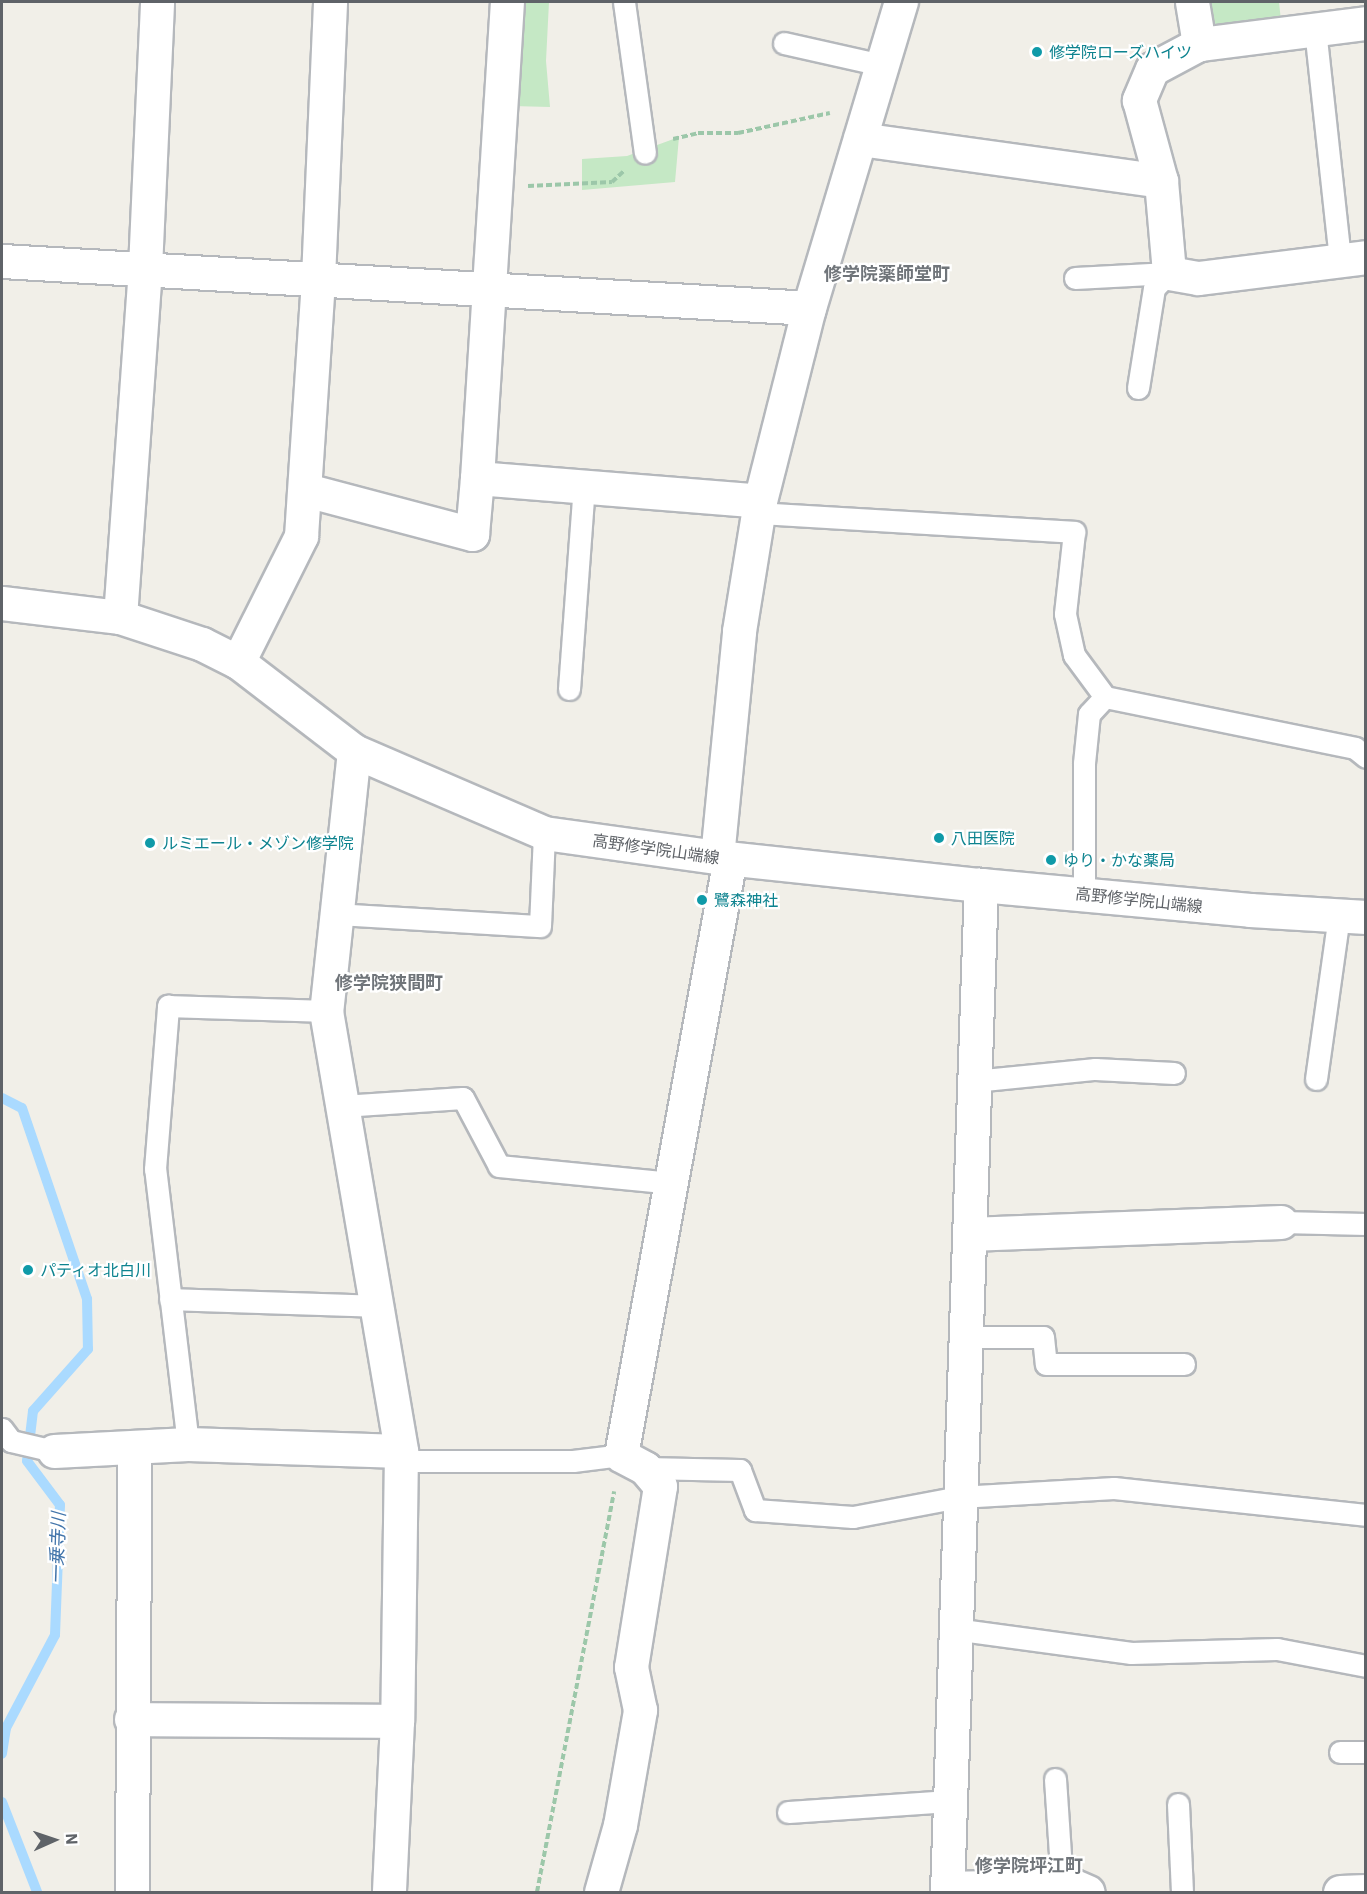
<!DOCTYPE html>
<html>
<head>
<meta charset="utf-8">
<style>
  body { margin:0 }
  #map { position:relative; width:1367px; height:1894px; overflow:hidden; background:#f1efe8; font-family:"IBM Plex Sans","Noto Sans JP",sans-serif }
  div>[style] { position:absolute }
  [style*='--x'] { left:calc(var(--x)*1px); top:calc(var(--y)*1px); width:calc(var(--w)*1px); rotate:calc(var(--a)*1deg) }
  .green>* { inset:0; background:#c5e8c5 }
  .stream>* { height:10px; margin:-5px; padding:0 5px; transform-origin:5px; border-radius:5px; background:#aadaff }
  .path>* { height:4px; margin-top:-2px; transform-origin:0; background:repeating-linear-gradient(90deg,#9cc7a9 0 6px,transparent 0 9px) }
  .roads { filter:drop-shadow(2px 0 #b5b8bc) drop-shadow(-2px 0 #b5b8bc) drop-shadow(0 2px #b5b8bc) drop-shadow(0 -2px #b5b8bc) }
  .lane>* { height:21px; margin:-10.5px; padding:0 10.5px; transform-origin:10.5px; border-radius:10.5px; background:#fff }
  .street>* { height:33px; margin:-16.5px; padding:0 16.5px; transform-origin:16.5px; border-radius:16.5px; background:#fff }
  .secondary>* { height:33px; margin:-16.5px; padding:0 16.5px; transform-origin:16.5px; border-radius:16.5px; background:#fff }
  .dots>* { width:16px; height:16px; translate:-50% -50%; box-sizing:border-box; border:3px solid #fff; border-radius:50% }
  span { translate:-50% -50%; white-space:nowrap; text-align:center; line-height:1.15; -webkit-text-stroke:4.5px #fff; paint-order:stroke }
  .culture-label { font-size:16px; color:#0d838f }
  .left { translate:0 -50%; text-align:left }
  .street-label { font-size:16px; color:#5f6368 }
  .neighbourhood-label { font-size:18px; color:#70757a; font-weight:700 }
  .water-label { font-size:18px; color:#4174aa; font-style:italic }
  .frame { position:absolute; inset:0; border:3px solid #5f6368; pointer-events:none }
  .north { position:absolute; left:24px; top:1810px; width:60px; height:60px; -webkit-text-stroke:4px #fff; paint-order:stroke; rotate:87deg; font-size:16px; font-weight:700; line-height:24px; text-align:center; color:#5f6368 }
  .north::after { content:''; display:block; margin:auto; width:21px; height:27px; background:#5f6368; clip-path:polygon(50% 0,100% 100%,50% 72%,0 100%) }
</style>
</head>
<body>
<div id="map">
  <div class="green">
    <div style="clip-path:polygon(519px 2px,549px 2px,546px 61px,550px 107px,512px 106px)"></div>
    <div style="clip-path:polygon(1209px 2px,1279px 2px,1281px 21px,1213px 27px)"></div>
    <div style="clip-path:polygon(679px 137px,675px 182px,582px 190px,582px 159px,627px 156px)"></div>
  </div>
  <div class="stream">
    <div style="--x:2;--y:1098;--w:22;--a:27"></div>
    <div style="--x:22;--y:1108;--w:202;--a:71.2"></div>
    <div style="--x:87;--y:1299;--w:50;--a:88.9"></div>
    <div style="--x:88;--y:1349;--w:83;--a:131.6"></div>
    <div style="--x:33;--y:1411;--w:50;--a:96.8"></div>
    <div style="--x:27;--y:1461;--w:55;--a:53.1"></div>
    <div style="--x:60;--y:1505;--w:130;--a:92.2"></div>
    <div style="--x:55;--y:1635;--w:105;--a:117.8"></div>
    <div style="--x:6;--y:1728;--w:26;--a:99"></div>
    <div style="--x:2;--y:1802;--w:97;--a:68.7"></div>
  </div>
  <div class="path">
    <div style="--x:673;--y:139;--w:26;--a:-13"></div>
    <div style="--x:698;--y:133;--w:40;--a:0"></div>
    <div style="--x:738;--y:133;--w:94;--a:-12.3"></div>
    <div style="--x:528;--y:186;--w:84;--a:-2.7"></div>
    <div style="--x:612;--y:182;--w:16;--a:-43"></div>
    <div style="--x:537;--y:1892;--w:408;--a:-79.1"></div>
  </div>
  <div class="roads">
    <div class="lane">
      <div style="--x:624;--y:2;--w:152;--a:82.1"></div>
      <div style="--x:1315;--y:29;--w:232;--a:83.8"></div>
      <div style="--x:784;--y:43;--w:100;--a:12.7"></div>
      <div style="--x:1075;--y:278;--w:94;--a:-3"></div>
      <div style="--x:1138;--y:388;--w:101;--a:-80.9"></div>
      <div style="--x:1154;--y:288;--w:21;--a:-45"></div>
      <div style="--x:758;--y:513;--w:317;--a:3.4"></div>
      <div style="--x:1074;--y:532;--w:82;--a:96.3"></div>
      <div style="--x:1065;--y:614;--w:42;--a:77.6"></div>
      <div style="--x:1074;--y:655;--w:52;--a:53.6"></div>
      <div style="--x:1105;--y:697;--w:255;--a:11.5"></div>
      <div style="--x:1355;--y:748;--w:14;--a:39"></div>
      <div style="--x:569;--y:689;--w:203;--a:-85.8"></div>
      <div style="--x:1084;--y:894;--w:131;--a:-90"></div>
      <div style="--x:1084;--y:763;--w:49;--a:-84.2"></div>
      <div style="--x:1089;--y:714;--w:23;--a:-47"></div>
      <div style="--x:336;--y:914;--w:204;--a:3.4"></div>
      <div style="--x:540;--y:926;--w:93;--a:-87.5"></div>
      <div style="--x:1316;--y:1079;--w:165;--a:-82"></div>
      <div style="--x:974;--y:1081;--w:122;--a:-5.7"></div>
      <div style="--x:1095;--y:1069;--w:79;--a:2.9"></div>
      <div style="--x:342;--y:1106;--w:121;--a:-3.8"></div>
      <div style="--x:463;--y:1098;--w:77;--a:62.1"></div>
      <div style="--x:499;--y:1166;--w:173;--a:5.6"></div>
      <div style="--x:1281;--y:1222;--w:85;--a:1.3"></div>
      <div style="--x:170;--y:1299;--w:209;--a:1.9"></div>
      <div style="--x:964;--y:1337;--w:79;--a:0"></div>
      <div style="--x:1043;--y:1337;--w:27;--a:84"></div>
      <div style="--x:1046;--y:1364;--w:138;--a:0"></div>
      <div style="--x:2;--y:1429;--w:15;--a:53"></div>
      <div style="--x:11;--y:1441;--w:44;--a:13.1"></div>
      <div style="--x:188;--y:1444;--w:277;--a:-96.8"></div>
      <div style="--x:155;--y:1169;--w:164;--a:-85.4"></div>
      <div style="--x:168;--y:1006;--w:158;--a:1.8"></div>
      <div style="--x:401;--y:1461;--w:172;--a:0"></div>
      <div style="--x:573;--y:1461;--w:48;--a:-7.1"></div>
      <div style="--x:645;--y:1468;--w:95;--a:1.2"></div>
      <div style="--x:740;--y:1470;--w:43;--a:69.4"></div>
      <div style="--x:755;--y:1510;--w:98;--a:4.1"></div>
      <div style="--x:853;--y:1517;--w:108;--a:-10.7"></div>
      <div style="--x:959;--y:1497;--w:155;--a:-3.3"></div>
      <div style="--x:1114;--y:1488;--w:253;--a:6.1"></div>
      <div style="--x:954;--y:1629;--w:179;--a:7.7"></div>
      <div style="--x:1131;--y:1653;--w:146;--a:-1.6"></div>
      <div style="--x:1277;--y:1649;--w:91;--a:10.8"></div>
      <div style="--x:1340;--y:1752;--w:26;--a:0"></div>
      <div style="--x:1055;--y:1779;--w:106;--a:86.2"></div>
      <div style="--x:1178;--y:1804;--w:88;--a:87.4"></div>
      <div style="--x:788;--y:1812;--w:162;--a:-3.9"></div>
    </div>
    <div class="street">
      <div style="--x:1192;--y:2;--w:43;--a:80.5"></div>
      <div style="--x:1366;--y:23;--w:168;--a:172.8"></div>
      <div style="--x:1199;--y:44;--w:53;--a:152"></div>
      <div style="--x:1152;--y:69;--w:34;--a:113"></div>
      <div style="--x:1139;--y:100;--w:84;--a:74.8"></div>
      <div style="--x:1161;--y:181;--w:92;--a:85"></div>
      <div style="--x:1169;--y:273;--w:29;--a:10"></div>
      <div style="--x:1198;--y:278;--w:169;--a:-7.1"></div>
      <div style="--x:860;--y:139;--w:304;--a:7.9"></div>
      <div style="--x:2;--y:261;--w:808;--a:3.33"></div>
      <div style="--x:477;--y:478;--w:477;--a:-86.4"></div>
      <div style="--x:306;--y:490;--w:172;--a:14.8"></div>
      <div style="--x:472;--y:534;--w:56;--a:-84.9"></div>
      <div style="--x:477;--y:478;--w:284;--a:4.6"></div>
      <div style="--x:120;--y:617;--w:350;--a:-85.9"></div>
      <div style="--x:145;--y:268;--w:266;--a:-87.4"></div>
      <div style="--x:238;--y:662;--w:141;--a:-63.4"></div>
      <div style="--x:301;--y:536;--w:259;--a:-86.2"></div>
      <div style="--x:318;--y:278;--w:276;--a:-87.5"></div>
      <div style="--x:354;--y:751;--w:262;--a:96.1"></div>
      <div style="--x:326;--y:1011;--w:446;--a:80.3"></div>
      <div style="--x:401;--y:1451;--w:270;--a:90.8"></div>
      <div style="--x:397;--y:1721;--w:171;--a:92.7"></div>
      <div style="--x:717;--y:857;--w:227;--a:-84.4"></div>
      <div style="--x:739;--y:631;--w:132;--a:-80.8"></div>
      <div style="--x:760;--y:501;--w:199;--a:-75.8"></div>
      <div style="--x:809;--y:308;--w:320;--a:-73.3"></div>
      <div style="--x:969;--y:1234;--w:312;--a:-2.2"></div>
      <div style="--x:54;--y:1451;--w:134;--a:-3"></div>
      <div style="--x:188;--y:1444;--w:213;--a:1.9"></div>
      <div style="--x:131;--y:1719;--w:266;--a:0.4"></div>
      <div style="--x:947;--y:1888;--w:125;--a:-1.4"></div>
      <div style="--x:1072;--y:1885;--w:17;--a:24"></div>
      <div style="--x:132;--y:1892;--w:443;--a:-89.7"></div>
      <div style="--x:601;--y:1892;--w:70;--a:-74.2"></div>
      <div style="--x:620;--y:1825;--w:117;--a:-80.1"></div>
      <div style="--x:640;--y:1710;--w:44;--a:-101.8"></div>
      <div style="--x:631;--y:1667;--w:183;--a:-80.9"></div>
      <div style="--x:660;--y:1486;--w:23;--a:-130"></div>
      <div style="--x:645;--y:1468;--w:27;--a:-152"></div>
      <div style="--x:621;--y:1455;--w:607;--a:-79.65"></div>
      <div style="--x:947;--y:1892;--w:1008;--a:-88.07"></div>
      <div style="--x:1340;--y:1892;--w:26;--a:-2"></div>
    </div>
    <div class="secondary">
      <div style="--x:2;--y:603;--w:119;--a:6.8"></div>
      <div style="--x:120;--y:617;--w:86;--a:18.2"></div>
      <div style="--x:202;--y:644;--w:40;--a:26.6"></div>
      <div style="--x:238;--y:662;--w:146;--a:37.5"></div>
      <div style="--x:354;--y:751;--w:207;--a:23.3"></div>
      <div style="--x:544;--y:833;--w:175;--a:7.9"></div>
      <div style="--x:717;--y:857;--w:265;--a:6.1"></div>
      <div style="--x:981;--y:885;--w:270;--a:5.3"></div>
      <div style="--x:1250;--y:910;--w:116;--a:3.5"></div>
    </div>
  </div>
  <div class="dots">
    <div style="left:1037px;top:52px;background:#0f9aa8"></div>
    <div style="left:939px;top:838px;background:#0f9aa8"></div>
    <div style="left:150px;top:843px;background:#0f9aa8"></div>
    <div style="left:1051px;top:860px;background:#0f9aa8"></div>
    <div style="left:702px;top:900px;background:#0f9aa8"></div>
    <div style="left:28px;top:1270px;background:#0f9aa8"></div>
  </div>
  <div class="culture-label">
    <span class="left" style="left:1049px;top:52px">修学院ローズハイツ</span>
    <span class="left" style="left:951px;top:838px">八田医院</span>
    <span class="left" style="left:162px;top:843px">ルミエール・メゾン修学院</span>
    <span class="left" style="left:1063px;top:860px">ゆり・かな薬局</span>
    <span class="left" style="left:714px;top:900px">鷺森神社</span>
    <span class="left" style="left:40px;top:1270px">パティオ北白川</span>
  </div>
  <div class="street-label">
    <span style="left:656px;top:849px;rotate:8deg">高野修学院山端線</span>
    <span style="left:1139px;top:900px;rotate:6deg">高野修学院山端線</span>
  </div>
  <div class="neighbourhood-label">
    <span style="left:887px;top:274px">修学院薬師堂町</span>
    <span style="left:389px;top:983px">修学院狭間町</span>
    <span style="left:1029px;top:1866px">修学院坪江町</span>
  </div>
  <div class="water-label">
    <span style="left:58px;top:1548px;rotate:-88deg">一乗寺川</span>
  </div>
  <div class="frame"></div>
  <div class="north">N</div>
</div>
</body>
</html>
